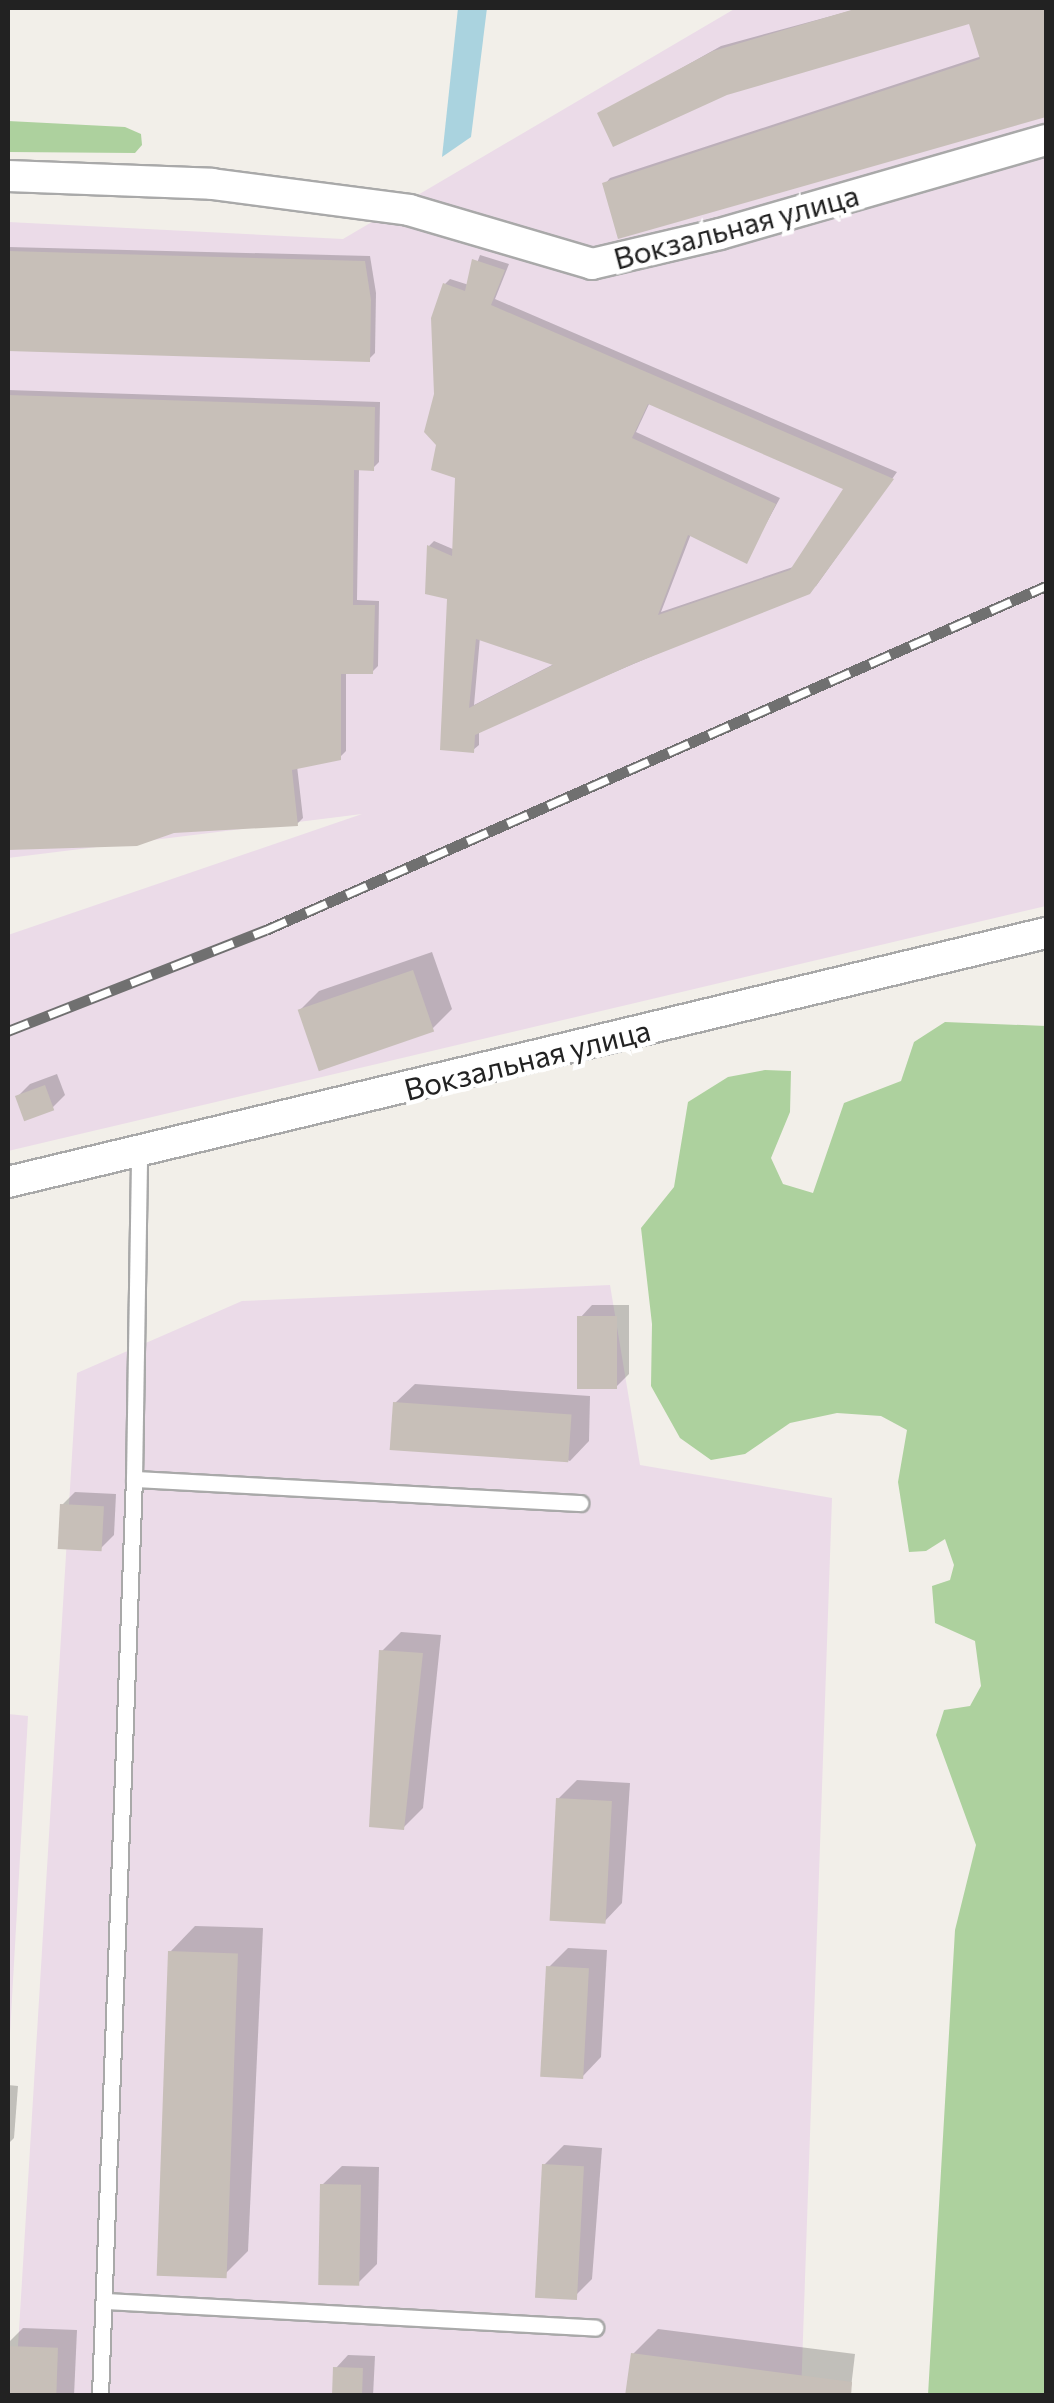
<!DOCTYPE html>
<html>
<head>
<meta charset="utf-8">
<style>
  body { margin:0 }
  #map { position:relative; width:1054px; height:2403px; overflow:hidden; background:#f2efe9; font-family:Commissioner,sans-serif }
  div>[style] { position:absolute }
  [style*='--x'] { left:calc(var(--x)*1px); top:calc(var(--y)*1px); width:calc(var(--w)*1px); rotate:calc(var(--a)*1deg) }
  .industrial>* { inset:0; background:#ebdbe8 }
  .forest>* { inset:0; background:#add19e }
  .water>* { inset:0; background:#aad3df }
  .shadow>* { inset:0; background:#0003 }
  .building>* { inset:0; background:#c7bfb8; transform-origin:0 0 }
  .roads { filter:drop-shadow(2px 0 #a9a9a9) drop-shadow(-2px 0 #a9a9a9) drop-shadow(0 2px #a9a9a9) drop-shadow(0 -2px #a9a9a9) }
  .lane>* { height:15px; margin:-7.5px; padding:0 7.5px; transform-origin:7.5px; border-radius:7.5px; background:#fff }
  .street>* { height:30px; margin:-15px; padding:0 15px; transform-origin:15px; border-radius:15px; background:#fff }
  .rail>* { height:11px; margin-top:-5.5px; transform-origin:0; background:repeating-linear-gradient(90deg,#fff 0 22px,#707070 0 44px); box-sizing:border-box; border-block:2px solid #707070 }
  span { translate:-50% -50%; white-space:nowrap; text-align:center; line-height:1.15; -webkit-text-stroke:9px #fff; paint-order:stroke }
  .street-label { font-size:30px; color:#222 }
  .frame { position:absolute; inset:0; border:10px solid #222; pointer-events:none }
</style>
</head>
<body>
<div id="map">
  <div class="industrial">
    <div style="clip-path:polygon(736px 8px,1046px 8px,1046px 906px,8px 1151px,8px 935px,362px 814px,8px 858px,8px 222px,343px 239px)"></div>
    <div style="clip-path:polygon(610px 1285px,640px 1465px,832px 1498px,801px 2395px,15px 2396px,77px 1373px,242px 1301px)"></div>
    <div style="clip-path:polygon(8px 1714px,28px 1716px,8px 2069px)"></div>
  </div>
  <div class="forest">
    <div style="clip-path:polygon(8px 121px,125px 127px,141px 134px,142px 145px,135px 153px,8px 152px)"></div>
    <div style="clip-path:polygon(945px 1022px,1046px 1026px,1046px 2395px,928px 2395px,955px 1930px,976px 1845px,936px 1735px,944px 1710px,970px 1706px,981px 1686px,975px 1641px,935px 1623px,932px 1586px,950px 1580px,954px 1565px,945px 1539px,926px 1551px,909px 1552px,898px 1482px,907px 1430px,881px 1416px,837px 1413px,790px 1423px,745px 1454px,711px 1460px,680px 1438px,651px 1386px,652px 1324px,641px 1228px,674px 1187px,688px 1102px,728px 1077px,765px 1070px,791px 1071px,790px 1112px,771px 1158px,783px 1184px,813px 1193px,844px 1103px,901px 1081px,914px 1042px)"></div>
  </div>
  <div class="water">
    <div style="clip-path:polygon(458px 8px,487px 8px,471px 137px,442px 157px)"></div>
  </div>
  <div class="shadow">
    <div style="clip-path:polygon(861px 8px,1046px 8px,1046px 114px,620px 236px,605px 184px,610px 178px,982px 56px,971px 21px,600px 114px,721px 46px)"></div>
    <div style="clip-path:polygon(8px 247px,370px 256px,376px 293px,375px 353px,369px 359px,8px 348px)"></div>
    <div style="clip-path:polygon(evenodd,480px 255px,509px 264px,495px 299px,897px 472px,816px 586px,479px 730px,479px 745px,473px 750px,450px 597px,429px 546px,434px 541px,455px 550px,458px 476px,438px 444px,436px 394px,445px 284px,450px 279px,469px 285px,480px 255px,650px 402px,847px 488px,796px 566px,661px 612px,691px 534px,746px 561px,780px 498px,636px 432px,650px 402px,480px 255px,480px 637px,556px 663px,474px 705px,480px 637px)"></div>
    <div style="clip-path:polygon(8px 390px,380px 402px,379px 462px,373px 468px,359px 468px,357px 600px,379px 601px,378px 666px,372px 672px,346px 671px,346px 751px,340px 757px,297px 766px,303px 818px,297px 824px,174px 831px,136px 844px,8px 848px)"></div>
    <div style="clip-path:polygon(432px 952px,452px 1009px,433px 1028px,300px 1010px,319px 991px)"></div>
    <div style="clip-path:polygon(57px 1074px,65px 1095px,52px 1108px,18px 1096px,30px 1084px)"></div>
    <div style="clip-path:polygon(592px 1305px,629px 1305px,629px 1374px,616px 1387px,580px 1318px)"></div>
    <div style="clip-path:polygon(415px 1384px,590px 1396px,589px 1441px,570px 1461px,395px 1403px)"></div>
    <div style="clip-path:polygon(75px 1492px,116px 1494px,114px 1535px,101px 1548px,62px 1505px)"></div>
    <div style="clip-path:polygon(401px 1632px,441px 1635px,423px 1808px,403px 1828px,382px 1651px)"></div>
    <div style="clip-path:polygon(577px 1780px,630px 1783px,622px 1903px,603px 1923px,558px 1799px)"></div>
    <div style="clip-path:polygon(195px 1926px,263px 1928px,248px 2251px,223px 2276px,170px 1952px)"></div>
    <div style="clip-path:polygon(568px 1948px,607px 1950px,601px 2057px,582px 2077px,549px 1967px)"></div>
    <div style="clip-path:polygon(8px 2085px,18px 2086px,14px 2138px,8px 2144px)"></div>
    <div style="clip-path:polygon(564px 2145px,602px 2148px,592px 2279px,573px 2298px,544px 2165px)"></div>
    <div style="clip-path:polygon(342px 2166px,379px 2167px,377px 2264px,357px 2284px,322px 2185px)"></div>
    <div style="clip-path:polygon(23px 2328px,77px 2330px,74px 2396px,8px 2396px,8px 2343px)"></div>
    <div style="clip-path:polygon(658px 2329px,855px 2354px,850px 2396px,633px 2354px)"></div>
    <div style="clip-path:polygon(348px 2355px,375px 2356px,373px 2396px,334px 2396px,336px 2368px)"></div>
  </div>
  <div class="building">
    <div style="clip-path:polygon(858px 8px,1046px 8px,1046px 117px,618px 239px,602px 183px,980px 59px,969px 24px,727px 95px,613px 147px,597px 113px,713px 51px)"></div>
    <div style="clip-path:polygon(8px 251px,365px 261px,371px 300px,370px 362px,8px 351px)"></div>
    <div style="clip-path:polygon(evenodd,472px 259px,505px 270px,491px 305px,894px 479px,810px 594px,633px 664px,475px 735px,474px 753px,440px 750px,447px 599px,425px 594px,427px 545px,452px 556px,455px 478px,431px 470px,436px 445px,424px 432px,434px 394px,431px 318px,443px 283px,465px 291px,472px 259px,648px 404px,843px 489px,790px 570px,658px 615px,688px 535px,747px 564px,776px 504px,632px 438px,648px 404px,472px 259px,476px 639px,553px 665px,469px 708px,476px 639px)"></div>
    <div style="clip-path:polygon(8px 395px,375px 407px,374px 471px,354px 470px,353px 605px,375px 605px,373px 674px,341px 674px,341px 760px,292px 770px,298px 826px,174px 833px,137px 846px,8px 850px)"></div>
    <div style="left:413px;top:970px;width:65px;height:122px;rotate:71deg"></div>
    <div style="left:45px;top:1085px;width:27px;height:32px;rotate:70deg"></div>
    <div style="left:617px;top:1316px;width:73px;height:40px;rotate:90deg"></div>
    <div style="left:393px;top:1402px;width:179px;height:48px;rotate:4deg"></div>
    <div style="left:60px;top:1504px;width:44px;height:45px;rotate:3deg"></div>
    <div style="clip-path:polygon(379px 1650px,423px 1653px,404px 1830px,369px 1827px)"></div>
    <div style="left:556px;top:1798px;width:56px;height:123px;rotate:3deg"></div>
    <div style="left:168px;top:1951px;width:70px;height:325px;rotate:2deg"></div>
    <div style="left:546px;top:1966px;width:43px;height:111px;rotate:3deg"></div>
    <div style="left:542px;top:2164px;width:42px;height:134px;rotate:3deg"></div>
    <div style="left:320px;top:2184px;width:41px;height:101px;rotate:1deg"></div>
    <div style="left:8px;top:2346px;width:50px;height:50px;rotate:2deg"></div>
    <div style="clip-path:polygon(631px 2353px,852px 2382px,851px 2396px,625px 2396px)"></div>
    <div style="left:333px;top:2367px;width:30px;height:29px;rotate:2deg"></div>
  </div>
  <div class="roads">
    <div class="lane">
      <div style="--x:134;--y:1479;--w:447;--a:3.1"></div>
      <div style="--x:104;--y:2301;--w:492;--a:3.1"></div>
      <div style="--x:100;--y:2396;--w:918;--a:-87.88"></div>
      <div style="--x:134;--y:1479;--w:326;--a:-89.1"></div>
    </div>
    <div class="street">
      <div style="--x:8;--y:176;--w:204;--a:2.2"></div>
      <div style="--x:212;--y:184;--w:199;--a:7.5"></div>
      <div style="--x:409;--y:210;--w:191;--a:16.4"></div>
      <div style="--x:592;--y:264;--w:131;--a:-13.2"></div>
      <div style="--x:720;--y:234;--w:339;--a:-16.1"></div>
      <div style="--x:8;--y:1182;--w:1067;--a:-13.49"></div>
    </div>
  </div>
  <div class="rail">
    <div style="--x:8;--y:1031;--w:277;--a:-21.4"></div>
    <div style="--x:266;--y:930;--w:852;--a:-23.8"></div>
  </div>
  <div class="street-label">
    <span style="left:736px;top:226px;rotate:-15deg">Вокзальная улица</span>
    <span style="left:527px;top:1059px;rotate:-14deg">Вокзальная улица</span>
  </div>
  <div class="frame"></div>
</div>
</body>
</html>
